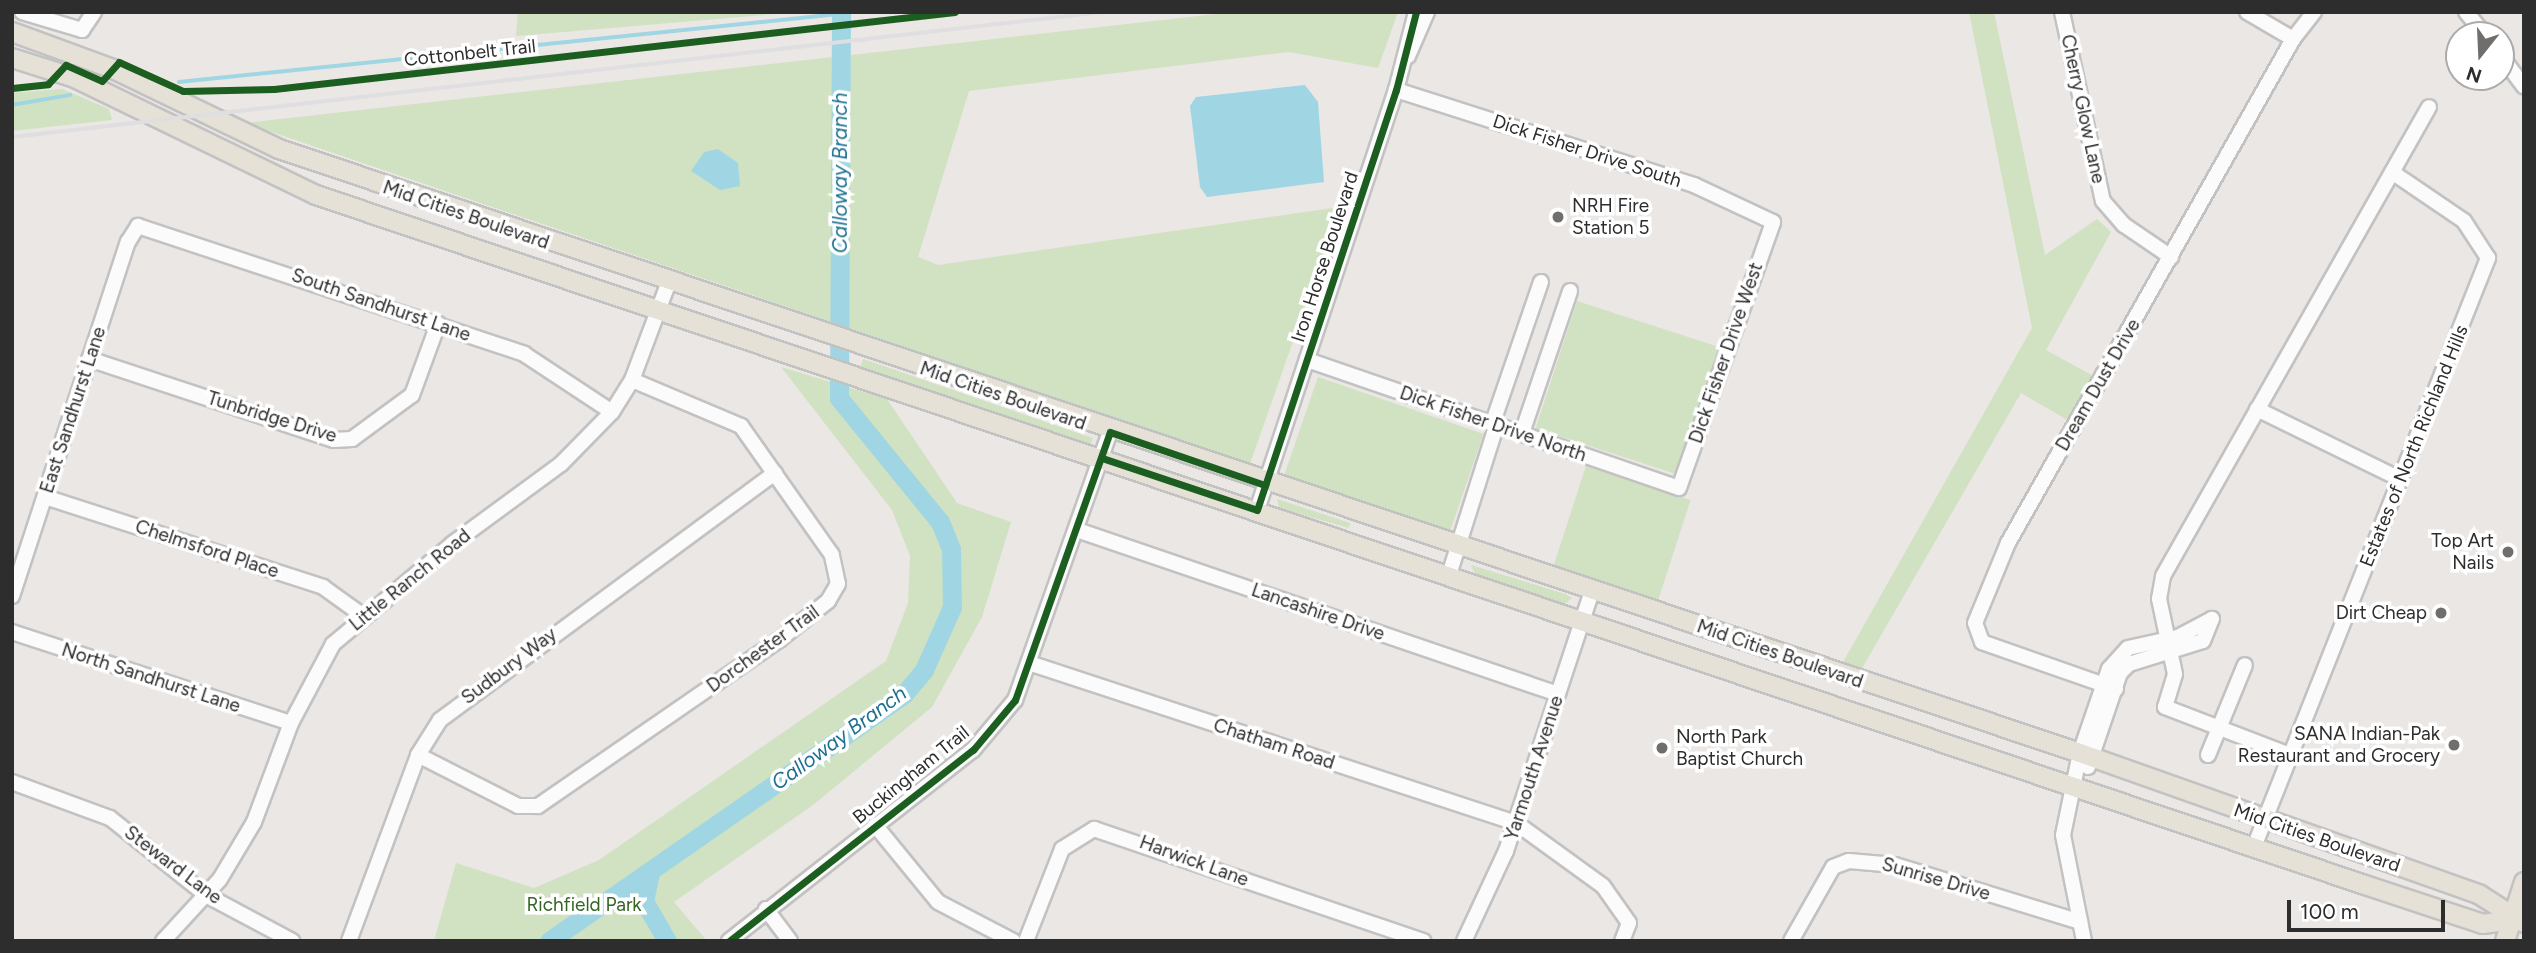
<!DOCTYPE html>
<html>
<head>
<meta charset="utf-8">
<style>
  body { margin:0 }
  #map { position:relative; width:2536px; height:953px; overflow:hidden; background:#eae7e4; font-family:Figtree,sans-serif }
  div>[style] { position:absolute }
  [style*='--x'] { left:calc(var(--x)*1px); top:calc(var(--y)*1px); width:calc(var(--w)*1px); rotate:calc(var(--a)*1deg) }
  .green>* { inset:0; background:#d0e2c1; transform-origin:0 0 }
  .water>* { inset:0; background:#a0d6e3 }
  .stream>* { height:3.5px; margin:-1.75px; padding:0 1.75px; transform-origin:1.75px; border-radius:1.75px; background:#a0d6e3 }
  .river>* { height:19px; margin:-9.5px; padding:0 9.5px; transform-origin:9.5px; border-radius:9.5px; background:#a0d6e3 }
  .roads { filter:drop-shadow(2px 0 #c3c2c2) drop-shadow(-2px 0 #c3c2c2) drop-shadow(0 2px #c3c2c2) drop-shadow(0 -2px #c3c2c2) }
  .minor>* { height:14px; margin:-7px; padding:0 7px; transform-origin:7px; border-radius:7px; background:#fcfbfb }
  .major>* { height:18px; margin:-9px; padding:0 9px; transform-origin:9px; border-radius:9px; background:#e5e1d7 }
  .rail>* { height:3.5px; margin:-1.75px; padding:0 1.75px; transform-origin:1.75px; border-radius:1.75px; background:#dfdee0 }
  .cycleway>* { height:7px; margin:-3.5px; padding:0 3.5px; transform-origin:3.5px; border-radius:3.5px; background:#1b5e20 }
  .dots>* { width:19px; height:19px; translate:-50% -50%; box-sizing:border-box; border:4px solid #fff; border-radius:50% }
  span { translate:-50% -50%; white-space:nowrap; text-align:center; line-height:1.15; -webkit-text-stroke:7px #fff; paint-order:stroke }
  .street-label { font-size:19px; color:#2d2d2d }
  .poi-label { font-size:19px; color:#2d2d2d }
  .left { translate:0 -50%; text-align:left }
  .right { translate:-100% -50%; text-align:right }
  .park-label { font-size:19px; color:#356424 }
  .water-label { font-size:21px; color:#1d7091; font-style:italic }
  .frame { position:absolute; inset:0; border:14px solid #2d2d2d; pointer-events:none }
  .north { position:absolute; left:2445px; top:21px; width:70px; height:70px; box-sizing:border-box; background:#fff; border:2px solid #ababab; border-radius:50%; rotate:198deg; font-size:19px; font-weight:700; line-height:28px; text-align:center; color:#2d2d2d }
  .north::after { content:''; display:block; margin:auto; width:24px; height:32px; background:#6f6e6d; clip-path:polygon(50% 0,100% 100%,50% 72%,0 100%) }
  .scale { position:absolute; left:2287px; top:900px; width:158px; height:32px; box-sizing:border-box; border:4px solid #2d2d2d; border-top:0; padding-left:9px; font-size:21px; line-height:24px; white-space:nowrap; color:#2d2d2d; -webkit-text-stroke:5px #fff; paint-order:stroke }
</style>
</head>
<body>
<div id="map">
  <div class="green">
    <div style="clip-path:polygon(518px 12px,798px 12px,516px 36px)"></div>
    <div style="clip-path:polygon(1234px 12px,1398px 12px,1378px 68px,1289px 52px,969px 91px,918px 257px,938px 265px,1340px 207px,1250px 464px,245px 123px)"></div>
    <div style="clip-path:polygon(1969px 12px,1994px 12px,2045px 255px,2097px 219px,2111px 232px,2046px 350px,2095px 377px,2071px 422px,2021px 393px,1861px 670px,1842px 664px,2032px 328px)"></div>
    <div style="clip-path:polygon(62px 89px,109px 109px,112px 120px,12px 131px,12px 93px)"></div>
    <div style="left:1577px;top:301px;width:150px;height:134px;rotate:18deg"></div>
    <div style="left:863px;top:359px;width:243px;height:8px;rotate:19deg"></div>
    <div style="clip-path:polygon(781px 367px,887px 399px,957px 503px,1011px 522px,982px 617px,932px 707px,813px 805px,674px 902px,707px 941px,434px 941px,456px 863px,534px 888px,599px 860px,886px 661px,908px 603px,910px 556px,892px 510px)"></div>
    <div style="left:1318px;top:377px;width:175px;height:106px;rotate:19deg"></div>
    <div style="left:1586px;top:466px;width:110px;height:107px;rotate:18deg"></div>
    <div style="clip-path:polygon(1277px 499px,1350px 523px,1349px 528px,1279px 508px)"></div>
    <div style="clip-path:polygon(1471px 565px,1565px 594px,1572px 598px,1565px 604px,1475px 574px)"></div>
  </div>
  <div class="water">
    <div style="clip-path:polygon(1305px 85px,1318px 102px,1324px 182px,1207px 197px,1200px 187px,1190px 106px,1196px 97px)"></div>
    <div style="clip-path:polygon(718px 149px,738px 163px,740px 186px,720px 190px,691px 171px,704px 152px)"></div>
  </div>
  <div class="stream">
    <div style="--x:179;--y:82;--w:663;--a:-5.88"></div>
    <div style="--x:12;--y:105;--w:59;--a:-9.8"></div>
  </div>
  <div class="river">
    <div style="--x:650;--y:873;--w:29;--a:102"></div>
    <div style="--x:644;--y:901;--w:46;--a:60.1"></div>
    <div style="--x:549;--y:941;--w:432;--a:-34.8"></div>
    <div style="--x:904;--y:694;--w:31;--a:-50"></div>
    <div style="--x:924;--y:670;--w:69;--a:-66"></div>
    <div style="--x:952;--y:607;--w:58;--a:-91"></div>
    <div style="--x:951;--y:549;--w:29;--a:-112"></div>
    <div style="--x:940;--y:522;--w:160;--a:-129.2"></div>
    <div style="--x:839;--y:398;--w:386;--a:-89.7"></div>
  </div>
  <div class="roads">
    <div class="minor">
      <div style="--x:22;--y:12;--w:63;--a:16.7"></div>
      <div style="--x:82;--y:30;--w:22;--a:-56"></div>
      <div style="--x:2062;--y:12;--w:193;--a:77.8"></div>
      <div style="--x:2103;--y:201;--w:32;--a:49"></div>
      <div style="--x:2124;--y:225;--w:57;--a:34.2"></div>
      <div style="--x:2247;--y:12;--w:53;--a:30.4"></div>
      <div style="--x:2466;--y:12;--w:30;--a:50"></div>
      <div style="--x:1408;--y:56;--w:48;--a:-66.6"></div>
      <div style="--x:2501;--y:56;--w:38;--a:53"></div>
      <div style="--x:89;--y:359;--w:258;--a:18.3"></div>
      <div style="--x:334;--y:440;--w:18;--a:-3"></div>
      <div style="--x:352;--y:439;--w:74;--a:-36.3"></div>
      <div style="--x:412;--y:395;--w:76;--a:-69.9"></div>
      <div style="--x:1307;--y:360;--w:393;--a:19"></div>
      <div style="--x:1679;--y:488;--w:282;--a:-70.5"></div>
      <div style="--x:1773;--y:222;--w:87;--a:-154.9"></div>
      <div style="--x:1694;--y:185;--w:313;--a:-162.3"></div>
      <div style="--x:2257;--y:409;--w:159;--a:26.1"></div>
      <div style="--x:1493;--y:422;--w:148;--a:-71.1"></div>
      <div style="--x:1522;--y:433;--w:150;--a:-71.3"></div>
      <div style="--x:45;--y:497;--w:292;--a:17.9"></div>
      <div style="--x:323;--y:587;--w:48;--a:35.7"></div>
      <div style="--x:1257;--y:510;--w:442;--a:-71.7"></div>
      <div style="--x:1396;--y:90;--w:81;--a:-75.6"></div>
      <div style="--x:1077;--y:530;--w:508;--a:18.83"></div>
      <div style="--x:1449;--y:575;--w:158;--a:-72.4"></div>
      <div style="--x:12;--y:596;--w:373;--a:-71.9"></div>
      <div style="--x:128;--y:242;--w:19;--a:-58"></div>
      <div style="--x:138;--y:226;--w:407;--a:18.3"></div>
      <div style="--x:524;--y:354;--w:105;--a:33.4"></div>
      <div style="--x:12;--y:632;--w:293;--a:18.1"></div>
      <div style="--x:1032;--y:664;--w:509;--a:18.19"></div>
      <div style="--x:1516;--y:823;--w:107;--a:35.9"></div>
      <div style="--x:1603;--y:886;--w:45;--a:54.9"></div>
      <div style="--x:1629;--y:923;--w:19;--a:111"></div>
      <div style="--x:2116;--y:689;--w:142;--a:-160.7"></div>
      <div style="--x:1982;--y:642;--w:20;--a:-110"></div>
      <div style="--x:1975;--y:623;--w:87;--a:-67.6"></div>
      <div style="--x:2008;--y:543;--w:579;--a:-60.51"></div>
      <div style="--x:2293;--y:39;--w:34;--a:-52"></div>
      <div style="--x:418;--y:755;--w:112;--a:27"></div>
      <div style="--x:518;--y:806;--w:20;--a:0"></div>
      <div style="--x:538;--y:806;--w:293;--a:-34.6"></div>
      <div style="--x:779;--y:640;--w:63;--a:-38.5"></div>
      <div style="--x:828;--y:601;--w:20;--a:-60"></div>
      <div style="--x:838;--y:584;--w:30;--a:-102"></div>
      <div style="--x:832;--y:555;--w:158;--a:-125.2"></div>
      <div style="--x:741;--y:426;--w:118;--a:-157.1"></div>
      <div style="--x:2208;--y:755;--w:97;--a:-67.7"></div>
      <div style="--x:2290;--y:755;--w:134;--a:-159"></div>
      <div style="--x:2165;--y:707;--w:34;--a:-73"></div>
      <div style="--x:2175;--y:674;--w:77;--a:-102"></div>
      <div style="--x:2159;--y:599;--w:23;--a:-80"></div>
      <div style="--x:2163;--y:576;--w:539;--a:-60.44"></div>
      <div style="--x:2088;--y:767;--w:99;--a:-71.2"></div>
      <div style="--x:2120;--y:673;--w:13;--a:-45"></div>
      <div style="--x:2129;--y:664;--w:77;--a:-17.3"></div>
      <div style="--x:2203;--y:641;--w:24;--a:-68"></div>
      <div style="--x:12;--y:782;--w:104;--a:20.2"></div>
      <div style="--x:110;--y:818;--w:123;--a:38.7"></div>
      <div style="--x:206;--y:895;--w:98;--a:28.1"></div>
      <div style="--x:875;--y:825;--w:99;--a:50.7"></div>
      <div style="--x:938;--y:902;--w:85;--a:27.5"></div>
      <div style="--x:2254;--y:847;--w:634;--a:-68.33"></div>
      <div style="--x:2488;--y:258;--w:44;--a:-123"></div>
      <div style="--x:2464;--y:221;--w:87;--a:-145.8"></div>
      <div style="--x:766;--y:909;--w:40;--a:53"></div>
      <div style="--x:163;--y:941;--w:84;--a:-47.4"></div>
      <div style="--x:220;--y:879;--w:66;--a:-59.2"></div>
      <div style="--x:254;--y:822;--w:106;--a:-69.5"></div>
      <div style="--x:291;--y:723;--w:89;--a:-62"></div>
      <div style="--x:333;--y:644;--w:155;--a:-40"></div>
      <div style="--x:452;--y:544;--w:135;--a:-36.3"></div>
      <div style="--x:561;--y:464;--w:73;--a:-45.6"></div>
      <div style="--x:612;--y:412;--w:38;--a:-58"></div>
      <div style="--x:632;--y:380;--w:103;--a:-69.4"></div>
      <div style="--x:349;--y:941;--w:198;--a:-69.6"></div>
      <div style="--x:418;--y:755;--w:41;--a:-57.8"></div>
      <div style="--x:440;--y:720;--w:416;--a:-36.4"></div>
      <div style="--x:729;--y:941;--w:310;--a:-38.1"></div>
      <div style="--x:973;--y:750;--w:65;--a:-50"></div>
      <div style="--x:1015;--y:700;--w:284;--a:-70.5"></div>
      <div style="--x:1026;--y:941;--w:99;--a:-68.6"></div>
      <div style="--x:1062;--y:849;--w:38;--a:-32"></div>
      <div style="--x:1094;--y:829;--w:348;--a:18.8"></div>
      <div style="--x:1464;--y:941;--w:99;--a:-65"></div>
      <div style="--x:1506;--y:851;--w:274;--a:-71.7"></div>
      <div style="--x:1791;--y:941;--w:85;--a:-60.4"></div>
      <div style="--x:1833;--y:867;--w:17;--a:-21"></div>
      <div style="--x:1849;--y:861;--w:46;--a:5"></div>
      <div style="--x:1895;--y:865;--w:194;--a:17.1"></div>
      <div style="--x:2084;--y:941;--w:108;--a:-101.2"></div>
      <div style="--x:2063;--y:835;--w:84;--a:-78.3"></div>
      <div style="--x:2080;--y:753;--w:89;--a:-71"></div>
      <div style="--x:2109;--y:669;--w:28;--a:-48"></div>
      <div style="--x:2128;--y:648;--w:51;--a:-12.4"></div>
      <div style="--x:2178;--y:637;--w:38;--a:-28"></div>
    </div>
    <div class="major">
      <div style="--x:12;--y:32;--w:108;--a:20.1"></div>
      <div style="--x:113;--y:69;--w:184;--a:25.7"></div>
      <div style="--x:279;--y:149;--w:1900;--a:18.54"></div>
      <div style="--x:2080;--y:753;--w:424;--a:19.5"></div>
      <div style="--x:2480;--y:895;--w:52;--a:32.5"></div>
      <div style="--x:12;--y:58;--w:66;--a:17.6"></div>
      <div style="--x:75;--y:78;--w:268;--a:25.9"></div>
      <div style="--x:316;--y:195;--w:2159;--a:18.61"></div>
      <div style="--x:2362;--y:884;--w:127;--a:18.3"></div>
      <div style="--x:2483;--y:924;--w:29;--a:-8"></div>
      <div style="--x:2505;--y:941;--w:62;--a:-72.1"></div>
    </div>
  </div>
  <div class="rail">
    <div style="--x:12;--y:137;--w:1098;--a:-6.54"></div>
  </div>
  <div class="cycleway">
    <div style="--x:12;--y:88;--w:36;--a:-6"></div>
    <div style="--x:48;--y:84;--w:26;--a:-47"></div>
    <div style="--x:66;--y:65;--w:39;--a:24"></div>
    <div style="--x:102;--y:81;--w:25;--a:-48"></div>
    <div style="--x:119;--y:62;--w:70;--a:24.4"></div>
    <div style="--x:183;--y:91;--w:91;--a:-1.3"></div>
    <div style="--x:274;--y:89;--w:685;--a:-6.45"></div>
    <div style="--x:1102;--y:458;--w:163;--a:18.5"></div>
    <div style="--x:1257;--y:510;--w:442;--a:-71.7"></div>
    <div style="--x:1396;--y:90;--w:81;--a:-75.6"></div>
    <div style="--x:729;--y:941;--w:310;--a:-38.1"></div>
    <div style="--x:973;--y:750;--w:65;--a:-50"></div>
    <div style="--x:1015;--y:700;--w:284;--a:-70.5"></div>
    <div style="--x:1110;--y:432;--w:164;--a:18.9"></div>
  </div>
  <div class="dots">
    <div style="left:1558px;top:217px;background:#6f6e6d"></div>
    <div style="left:2508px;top:552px;background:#6f6e6d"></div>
    <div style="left:2441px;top:613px;background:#6f6e6d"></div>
    <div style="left:2454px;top:745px;background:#6f6e6d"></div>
    <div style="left:1662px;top:748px;background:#6f6e6d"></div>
  </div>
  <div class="street-label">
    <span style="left:470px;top:53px;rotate:-6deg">Cottonbelt Trail</span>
    <span style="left:2083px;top:109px;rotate:78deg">Cherry Glow Lane</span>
    <span style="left:1587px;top:151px;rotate:18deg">Dick Fisher Drive South</span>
    <span style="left:466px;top:215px;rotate:19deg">Mid Cities Boulevard</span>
    <span style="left:1325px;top:257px;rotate:-72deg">Iron Horse Boulevard</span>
    <span style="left:381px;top:305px;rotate:19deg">South Sandhurst Lane</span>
    <span style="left:1726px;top:353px;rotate:-71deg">Dick Fisher Drive West</span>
    <span style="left:2098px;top:385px;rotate:-60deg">Dream Dust Drive</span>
    <span style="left:1003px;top:396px;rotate:19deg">Mid Cities Boulevard</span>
    <span style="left:73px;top:410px;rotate:-72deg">East Sandhurst Lane</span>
    <span style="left:272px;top:417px;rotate:17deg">Tunbridge Drive</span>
    <span style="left:1493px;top:424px;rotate:19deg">Dick Fisher Drive North</span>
    <span style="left:2414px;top:446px;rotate:-68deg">Estates of North Richland Hills</span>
    <span style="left:207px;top:549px;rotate:18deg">Chelmsford Place</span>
    <span style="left:410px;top:580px;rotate:-39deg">Little Ranch Road</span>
    <span style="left:1318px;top:612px;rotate:19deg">Lancashire Drive</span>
    <span style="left:763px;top:649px;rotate:-36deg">Dorchester Trail</span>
    <span style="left:1780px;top:654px;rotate:19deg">Mid Cities Boulevard</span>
    <span style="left:509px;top:666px;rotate:-37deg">Sudbury Way</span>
    <span style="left:151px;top:678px;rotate:18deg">North Sandhurst Lane</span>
    <span style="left:1274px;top:744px;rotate:18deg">Chatham Road</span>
    <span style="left:1534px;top:768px;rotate:-72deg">Yarmouth Avenue</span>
    <span style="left:911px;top:775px;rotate:-39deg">Buckingham Trail</span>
    <span style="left:2317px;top:838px;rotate:19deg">Mid Cities Boulevard</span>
    <span style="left:1194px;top:861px;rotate:20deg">Harwick Lane</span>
    <span style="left:173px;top:865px;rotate:37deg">Steward Lane</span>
    <span style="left:1936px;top:879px;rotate:16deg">Sunrise Drive</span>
  </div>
  <div class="poi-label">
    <span class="left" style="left:1572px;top:217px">NRH Fire<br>Station 5</span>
    <span class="right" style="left:2494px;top:552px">Top Art<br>Nails</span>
    <span class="right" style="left:2427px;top:613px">Dirt Cheap</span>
    <span class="right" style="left:2440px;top:745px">SANA Indian-Pak<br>Restaurant and Grocery</span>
    <span class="left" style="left:1676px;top:748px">North Park<br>Baptist Church</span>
  </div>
  <div class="park-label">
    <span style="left:584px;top:905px">Richfield Park</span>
  </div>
  <div class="water-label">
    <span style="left:840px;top:173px;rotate:-90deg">Calloway Branch</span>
    <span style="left:839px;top:738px;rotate:-36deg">Calloway Branch</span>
  </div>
  <div class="frame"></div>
  <div class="north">N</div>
  <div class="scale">100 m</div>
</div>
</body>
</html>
